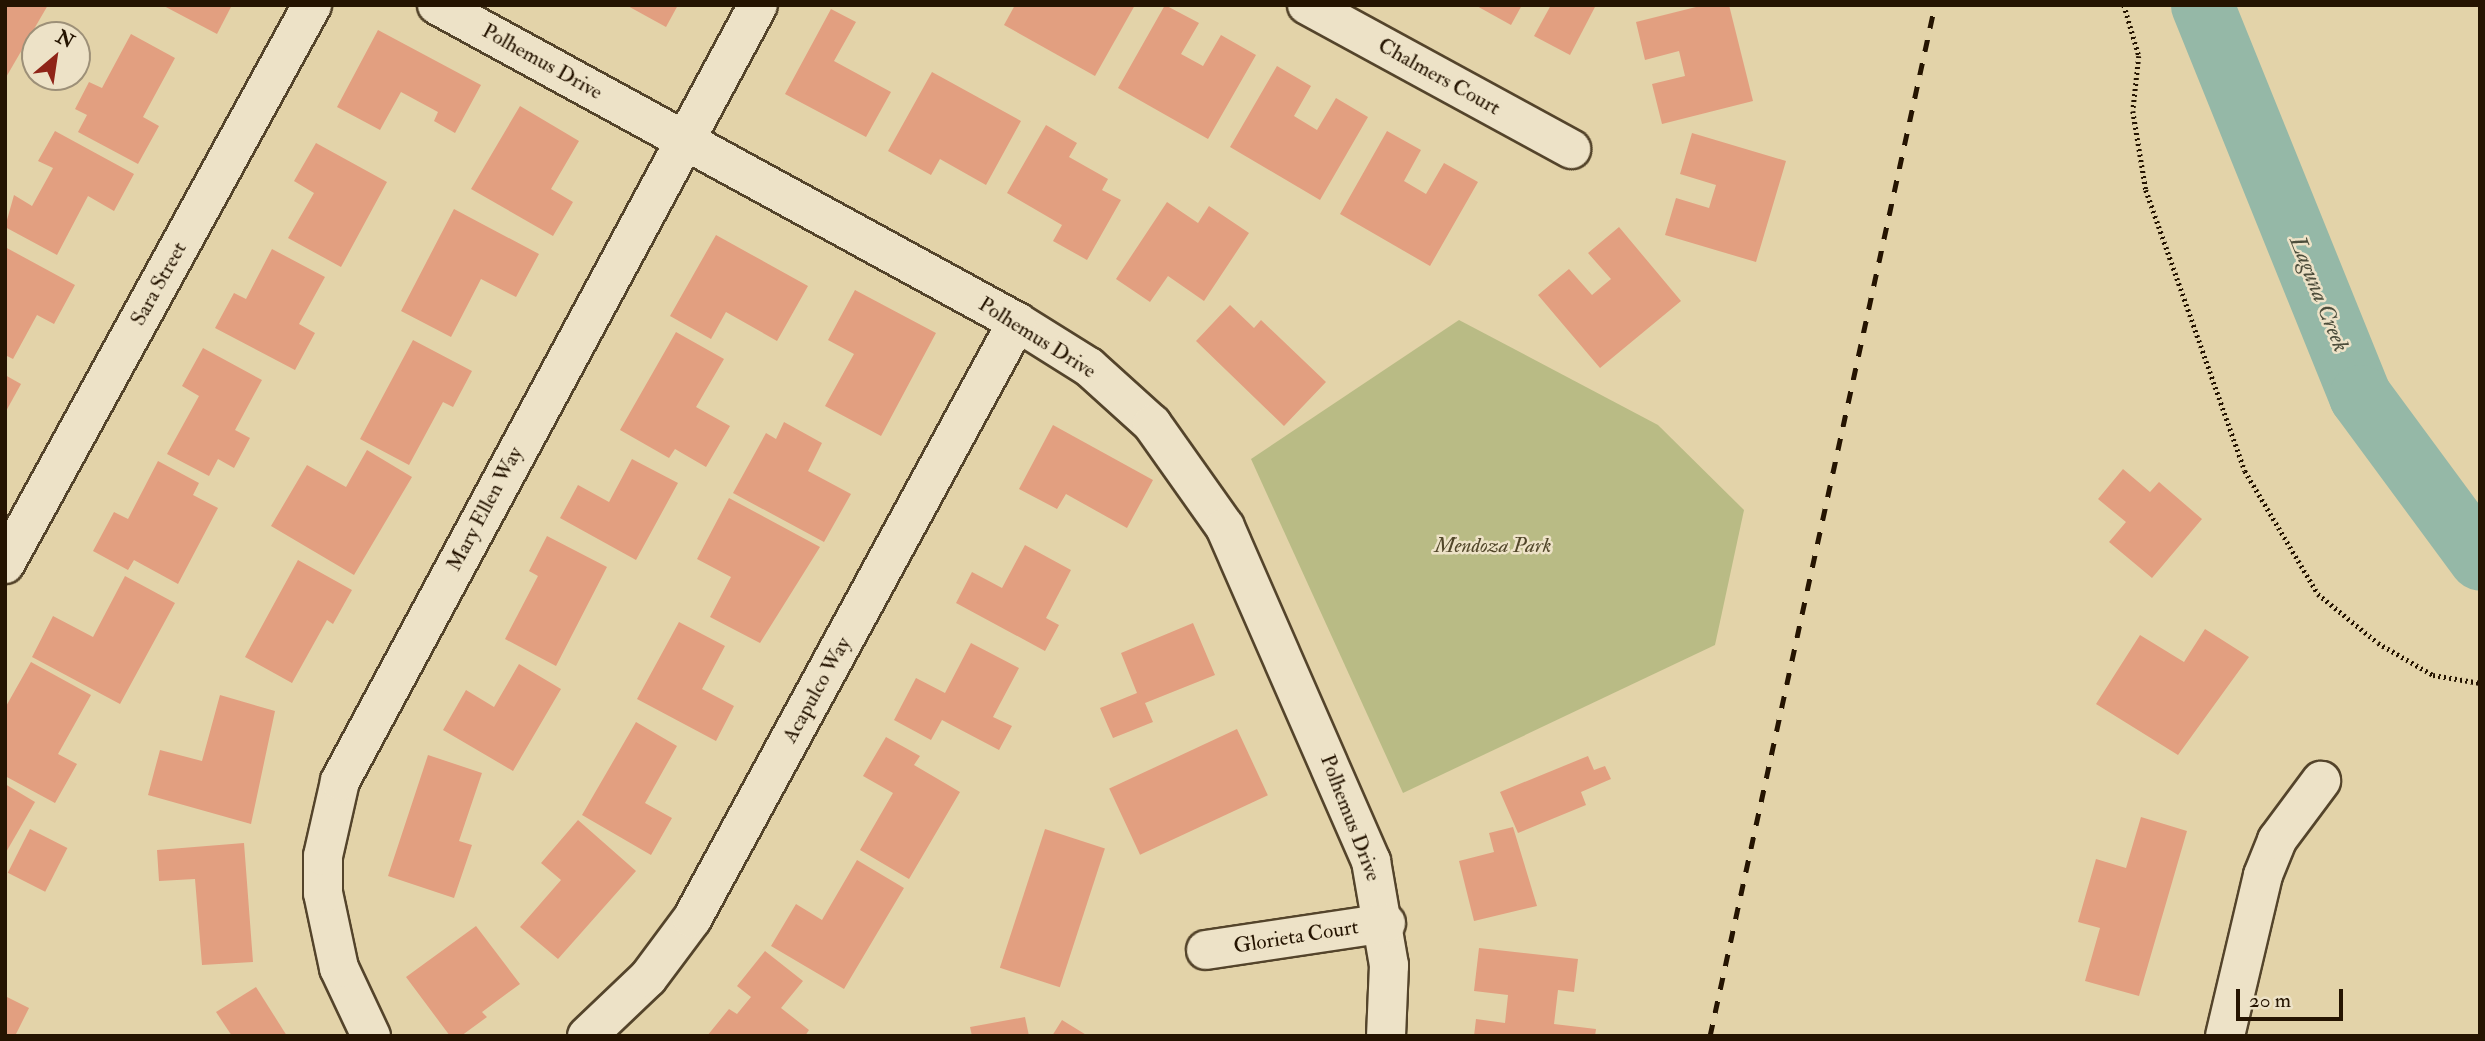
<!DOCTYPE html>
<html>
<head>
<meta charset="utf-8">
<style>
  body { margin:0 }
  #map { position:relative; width:2485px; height:1041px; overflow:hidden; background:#e3d3a9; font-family:"IM FELL Double Pica",serif }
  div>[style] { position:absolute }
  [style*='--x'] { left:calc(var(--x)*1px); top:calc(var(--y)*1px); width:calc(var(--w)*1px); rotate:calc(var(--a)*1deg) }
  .green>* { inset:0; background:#b9bb85 }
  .river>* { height:63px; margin:-31.5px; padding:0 31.5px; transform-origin:31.5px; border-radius:31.5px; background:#95b8a7 }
  .building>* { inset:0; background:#e29f80; transform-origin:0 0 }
  .path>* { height:4.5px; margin-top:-2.25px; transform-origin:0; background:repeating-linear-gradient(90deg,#251401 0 2px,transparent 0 5.5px) }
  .roads { filter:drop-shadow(2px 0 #54442b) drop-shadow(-2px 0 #54442b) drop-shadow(0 2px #54442b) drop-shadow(0 -2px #54442b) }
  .minor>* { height:38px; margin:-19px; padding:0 19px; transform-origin:19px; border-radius:19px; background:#ede2c7 }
  .rail>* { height:5px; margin-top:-2.5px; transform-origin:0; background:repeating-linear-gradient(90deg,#251401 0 12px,transparent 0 24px) }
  span { translate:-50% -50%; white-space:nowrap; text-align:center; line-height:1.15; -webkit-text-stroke:5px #ede2c7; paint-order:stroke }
  .street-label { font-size:21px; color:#251401 }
  .park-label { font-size:21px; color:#514629; font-style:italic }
  .water-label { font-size:23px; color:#4c4d3b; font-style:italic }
  .frame { position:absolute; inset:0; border:7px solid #251401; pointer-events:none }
  .north { position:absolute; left:21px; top:21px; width:70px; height:70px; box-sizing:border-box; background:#ede2c7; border:2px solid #9d9078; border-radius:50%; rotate:29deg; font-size:19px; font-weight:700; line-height:28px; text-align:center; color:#251401 }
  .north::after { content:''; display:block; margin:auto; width:24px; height:32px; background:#8f2418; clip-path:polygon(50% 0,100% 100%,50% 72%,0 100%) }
  .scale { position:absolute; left:2236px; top:989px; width:107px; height:32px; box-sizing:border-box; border:4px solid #251401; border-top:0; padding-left:9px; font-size:21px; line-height:24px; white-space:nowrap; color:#251401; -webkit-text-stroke:5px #ede2c7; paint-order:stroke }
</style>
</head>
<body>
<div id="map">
  <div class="green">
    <div style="clip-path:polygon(1459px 320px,1658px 425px,1744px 510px,1715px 645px,1403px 793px,1251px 459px)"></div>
  </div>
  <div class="river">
    <div style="--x:2202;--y:5;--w:422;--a:68"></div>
    <div style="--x:2360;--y:396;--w:202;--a:53.6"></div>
  </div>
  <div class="building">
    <div style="clip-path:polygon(5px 5px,48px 5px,5px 79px)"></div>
    <div style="clip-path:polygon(162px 5px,232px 5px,217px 34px)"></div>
    <div style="clip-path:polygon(626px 5px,678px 5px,666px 27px)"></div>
    <div style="clip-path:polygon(1015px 5px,1135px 5px,1095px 76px,1004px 25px)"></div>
    <div style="clip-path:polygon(1165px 5px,1199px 23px,1181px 54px,1203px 66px,1221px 35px,1256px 55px,1208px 139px,1118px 88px)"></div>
    <div style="clip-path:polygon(1475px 5px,1522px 5px,1511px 25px)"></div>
    <div style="clip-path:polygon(1551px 5px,1596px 5px,1570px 55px,1534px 36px)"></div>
    <div style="clip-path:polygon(1704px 5px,1729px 5px,1753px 101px,1662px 124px,1652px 84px,1685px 76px,1679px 51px,1645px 60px,1636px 22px)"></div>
    <div style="clip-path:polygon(831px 9px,856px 22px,834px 61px,891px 92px,866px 137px,785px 94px)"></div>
    <div style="clip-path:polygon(378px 30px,481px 85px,455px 133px,434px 121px,438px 112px,401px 92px,380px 130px,337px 107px)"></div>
    <div style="clip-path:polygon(131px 34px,175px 58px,143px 117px,159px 126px,138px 164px,78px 132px,87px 115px,75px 109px,89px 82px,102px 88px)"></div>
    <div style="clip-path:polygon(1277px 66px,1311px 86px,1294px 116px,1317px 130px,1336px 98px,1368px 117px,1320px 200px,1230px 147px)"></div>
    <div style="clip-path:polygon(932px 72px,1021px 121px,986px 185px,940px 159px,931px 175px,888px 151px)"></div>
    <div style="clip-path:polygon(520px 106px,579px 141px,551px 189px,573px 202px,553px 236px,471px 189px)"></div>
    <div style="clip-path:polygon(1046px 125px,1077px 143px,1069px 157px,1108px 179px,1102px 190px,1121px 200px,1087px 260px,1053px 241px,1062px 225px,1007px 193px)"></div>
    <div style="clip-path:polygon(55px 131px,134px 174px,114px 211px,88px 196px,57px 255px,5px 227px,14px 195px,32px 206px,53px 168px,38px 161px)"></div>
    <div style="clip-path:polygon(1387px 131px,1421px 150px,1404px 181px,1426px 194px,1444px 163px,1478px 182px,1430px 266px,1340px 214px)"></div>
    <div style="clip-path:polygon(1692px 133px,1786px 161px,1756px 262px,1665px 235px,1676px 198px,1709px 208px,1716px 185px,1680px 174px)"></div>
    <div style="clip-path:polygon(316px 143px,387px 182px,341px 267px,288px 238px,314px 193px,294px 181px)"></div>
    <div style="clip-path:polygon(1167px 202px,1198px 223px,1209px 206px,1249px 233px,1204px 301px,1168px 276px,1150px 302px,1116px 279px)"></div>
    <div style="clip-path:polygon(454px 209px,539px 254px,516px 297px,481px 279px,451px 337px,401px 311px)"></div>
    <div style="clip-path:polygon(1619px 227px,1681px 301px,1600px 368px,1538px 295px,1569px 269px,1592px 295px,1611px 279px,1588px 253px)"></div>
    <div style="clip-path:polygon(716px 235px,808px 286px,777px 341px,726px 312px,711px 339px,670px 316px)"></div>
    <div style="clip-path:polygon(5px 247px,75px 285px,54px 324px,37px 315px,13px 359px,5px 355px)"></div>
    <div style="clip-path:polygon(272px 249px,325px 277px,299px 324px,315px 333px,295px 370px,215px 328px,234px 293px,246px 299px)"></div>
    <div style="clip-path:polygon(855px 290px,936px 333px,881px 436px,825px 406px,854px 354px,828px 340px)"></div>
    <div style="clip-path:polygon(1230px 305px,1254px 328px,1261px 320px,1326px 382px,1284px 426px,1196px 341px)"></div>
    <div style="clip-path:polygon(676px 332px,724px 359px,696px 407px,730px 426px,706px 467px,675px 449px,669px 458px,620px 430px)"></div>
    <div style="clip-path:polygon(413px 340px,472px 371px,453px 407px,443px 402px,409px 465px,360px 439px)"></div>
    <div style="clip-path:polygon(203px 348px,262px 380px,235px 430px,250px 438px,234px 468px,218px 459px,209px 476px,167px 454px,199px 396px,182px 386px)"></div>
    <div style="clip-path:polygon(5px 375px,21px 384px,5px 413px)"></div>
    <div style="clip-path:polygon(784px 422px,822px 443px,808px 471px,851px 494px,824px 542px,733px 493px,766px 433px,776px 439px)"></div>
    <div style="clip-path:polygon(1053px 425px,1153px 480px,1127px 528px,1066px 494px,1057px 509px,1019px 489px)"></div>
    <div style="clip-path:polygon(367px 450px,412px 477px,354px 575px,271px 526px,307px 465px,346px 487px)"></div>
    <div style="clip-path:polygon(632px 459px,678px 483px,636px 560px,560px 518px,578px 485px,609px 502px)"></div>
    <div style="clip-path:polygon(158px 461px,199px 483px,193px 495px,218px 508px,178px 584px,134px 560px,128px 570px,93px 551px,114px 512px,128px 519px)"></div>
    <div style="clip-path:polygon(2123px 469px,2150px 492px,2159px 482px,2202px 519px,2152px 578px,2109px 542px,2126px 522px,2098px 499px)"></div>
    <div style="clip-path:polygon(729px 498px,820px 547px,760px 643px,710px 617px,731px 577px,697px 559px)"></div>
    <div style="clip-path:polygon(547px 536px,607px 567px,556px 666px,505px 639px,538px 576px,529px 571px)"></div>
    <div style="clip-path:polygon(1025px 545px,1071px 570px,1046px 618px,1059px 625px,1045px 651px,956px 603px,972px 572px,1002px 588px)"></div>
    <div style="clip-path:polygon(298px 560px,352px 590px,333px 624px,327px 620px,292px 683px,245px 657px)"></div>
    <div style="clip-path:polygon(125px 576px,175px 603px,120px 704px,32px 657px,53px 616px,93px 637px)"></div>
    <div style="clip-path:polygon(679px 622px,725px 646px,702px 689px,734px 706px,716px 741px,637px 699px)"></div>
    <div style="clip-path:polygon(1193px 623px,1215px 675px,1145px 703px,1153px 722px,1113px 738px,1100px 708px,1137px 693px,1121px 653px)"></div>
    <div style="clip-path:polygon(2205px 629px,2249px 657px,2178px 755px,2096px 704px,2140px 635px,2184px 662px)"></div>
    <div style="clip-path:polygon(971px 643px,1019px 668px,993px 717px,1012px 726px,999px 750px,942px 720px,931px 740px,894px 720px,916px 678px,945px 693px)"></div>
    <div style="clip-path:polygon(31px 662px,91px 695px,58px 754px,77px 764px,55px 803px,5px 776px,5px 708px)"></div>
    <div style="clip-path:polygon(519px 664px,561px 689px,513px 771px,443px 730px,466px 690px,494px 707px)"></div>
    <div style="clip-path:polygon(220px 695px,275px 711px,251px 824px,148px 795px,160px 750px,202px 761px)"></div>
    <div style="clip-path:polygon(636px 722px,677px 746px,645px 803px,672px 818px,651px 855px,582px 815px)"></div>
    <div style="left:1237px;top:729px;width:73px;height:141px;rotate:65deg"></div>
    <div style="clip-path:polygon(886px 737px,920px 756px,914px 765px,960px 792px,909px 879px,860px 850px,893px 793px,863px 776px)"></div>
    <div style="clip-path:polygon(428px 755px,482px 773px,459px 841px,472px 845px,454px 898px,388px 876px)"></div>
    <div style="clip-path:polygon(1588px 756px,1594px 770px,1605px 766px,1611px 779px,1581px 792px,1586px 805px,1518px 833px,1500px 792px)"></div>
    <div style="clip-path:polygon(5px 784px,35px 802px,5px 854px)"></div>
    <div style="clip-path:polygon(2141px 817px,2187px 831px,2139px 996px,2085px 981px,2100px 928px,2078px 922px,2096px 859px,2126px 868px)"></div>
    <div style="clip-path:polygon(578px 820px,636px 871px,558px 959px,520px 927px,561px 880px,541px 863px)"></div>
    <div style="clip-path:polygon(1513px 827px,1537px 906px,1474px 921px,1459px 861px,1494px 852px,1489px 833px)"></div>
    <div style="left:30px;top:829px;width:42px;height:49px;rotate:27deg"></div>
    <div style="left:1045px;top:829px;width:63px;height:146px;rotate:18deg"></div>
    <div style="clip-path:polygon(244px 843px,253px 962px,202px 965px,195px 879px,159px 881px,157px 850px)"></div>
    <div style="clip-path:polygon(857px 860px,904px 888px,844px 989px,771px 946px,796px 904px,822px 920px)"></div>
    <div style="clip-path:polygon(476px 926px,520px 984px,482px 1012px,487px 1017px,461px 1036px,450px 1036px,406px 977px)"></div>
    <div style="clip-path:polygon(1479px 948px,1578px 959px,1574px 992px,1558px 990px,1554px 1024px,1596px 1029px,1595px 1036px,1474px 1036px,1476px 1019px,1505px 1023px,1508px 995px,1474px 991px)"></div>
    <div style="clip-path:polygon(765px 951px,803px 981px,781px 1008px,809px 1030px,805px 1036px,707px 1036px,729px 1009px,737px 1014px,751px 997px,737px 986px)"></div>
    <div style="clip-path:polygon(256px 987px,287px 1036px,232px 1036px,216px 1012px)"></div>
    <div style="clip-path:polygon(5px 996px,29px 1008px,15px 1036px,5px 1036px)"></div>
    <div style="clip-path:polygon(1025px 1017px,1029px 1036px,972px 1036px,970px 1027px)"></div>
    <div style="clip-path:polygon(1062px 1020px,1088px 1036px,1052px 1036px)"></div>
  </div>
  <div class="path">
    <div style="--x:2124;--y:5;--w:53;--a:73.6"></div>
    <div style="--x:2139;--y:56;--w:55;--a:96.2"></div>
    <div style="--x:2133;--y:111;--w:80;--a:80.7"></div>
    <div style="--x:2146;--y:190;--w:298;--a:70.6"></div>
    <div style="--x:2245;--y:471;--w:143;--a:59.3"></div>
    <div style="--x:2318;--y:594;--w:77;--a:39.2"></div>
    <div style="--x:2378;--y:643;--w:64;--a:30.2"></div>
    <div style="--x:2433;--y:675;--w:48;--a:9.7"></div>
  </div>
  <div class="roads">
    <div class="minor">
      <div style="--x:437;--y:5;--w:661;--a:28.66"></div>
      <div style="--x:1017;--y:322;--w:85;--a:32"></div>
      <div style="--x:1089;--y:367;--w:85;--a:42.1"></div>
      <div style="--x:1152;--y:424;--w:126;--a:54.7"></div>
      <div style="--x:1225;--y:527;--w:365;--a:66.4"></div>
      <div style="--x:1371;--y:861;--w:106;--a:80.2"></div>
      <div style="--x:1389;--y:965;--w:71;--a:92.4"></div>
      <div style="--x:1307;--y:5;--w:301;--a:28.6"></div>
      <div style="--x:5;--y:564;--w:638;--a:-61.22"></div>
      <div style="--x:1206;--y:950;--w:182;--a:-8.5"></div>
      <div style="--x:371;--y:1036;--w:75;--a:-115.2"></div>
      <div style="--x:339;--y:968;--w:77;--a:-102"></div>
      <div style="--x:323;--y:893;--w:37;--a:-90"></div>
      <div style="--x:323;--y:856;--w:77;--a:-77.2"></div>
      <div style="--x:340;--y:781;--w:881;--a:-61.69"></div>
      <div style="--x:587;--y:1036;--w:84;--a:-43.6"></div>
      <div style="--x:648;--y:978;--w:74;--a:-53.3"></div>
      <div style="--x:692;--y:919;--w:680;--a:-61.44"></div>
      <div style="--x:2225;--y:1036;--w:165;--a:-76.7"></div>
      <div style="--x:2263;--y:875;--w:38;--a:-68"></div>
      <div style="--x:2277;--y:840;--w:74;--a:-53.3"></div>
    </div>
  </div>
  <div class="rail">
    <div style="--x:1710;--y:1036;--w:1055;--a:-77.69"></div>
  </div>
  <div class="street-label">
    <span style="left:542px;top:62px;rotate:29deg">Polhemus Drive</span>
    <span style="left:1439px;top:77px;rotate:29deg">Chalmers Court</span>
    <span style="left:159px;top:284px;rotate:-61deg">Sara Street</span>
    <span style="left:1037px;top:338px;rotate:32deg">Polhemus Drive</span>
    <span style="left:485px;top:509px;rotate:-62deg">Mary Ellen Way</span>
    <span style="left:817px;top:690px;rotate:-61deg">Acapulco Way</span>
    <span style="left:1350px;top:818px;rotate:69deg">Polhemus Drive</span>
    <span style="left:1296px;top:937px;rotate:-9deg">Glorieta Court</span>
  </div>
  <div class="park-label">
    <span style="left:1493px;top:546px">Mendoza Park</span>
  </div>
  <div class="water-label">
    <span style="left:2319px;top:294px;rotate:68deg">Laguna Creek</span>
  </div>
  <div class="frame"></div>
  <div class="north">N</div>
  <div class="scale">20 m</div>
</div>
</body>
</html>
